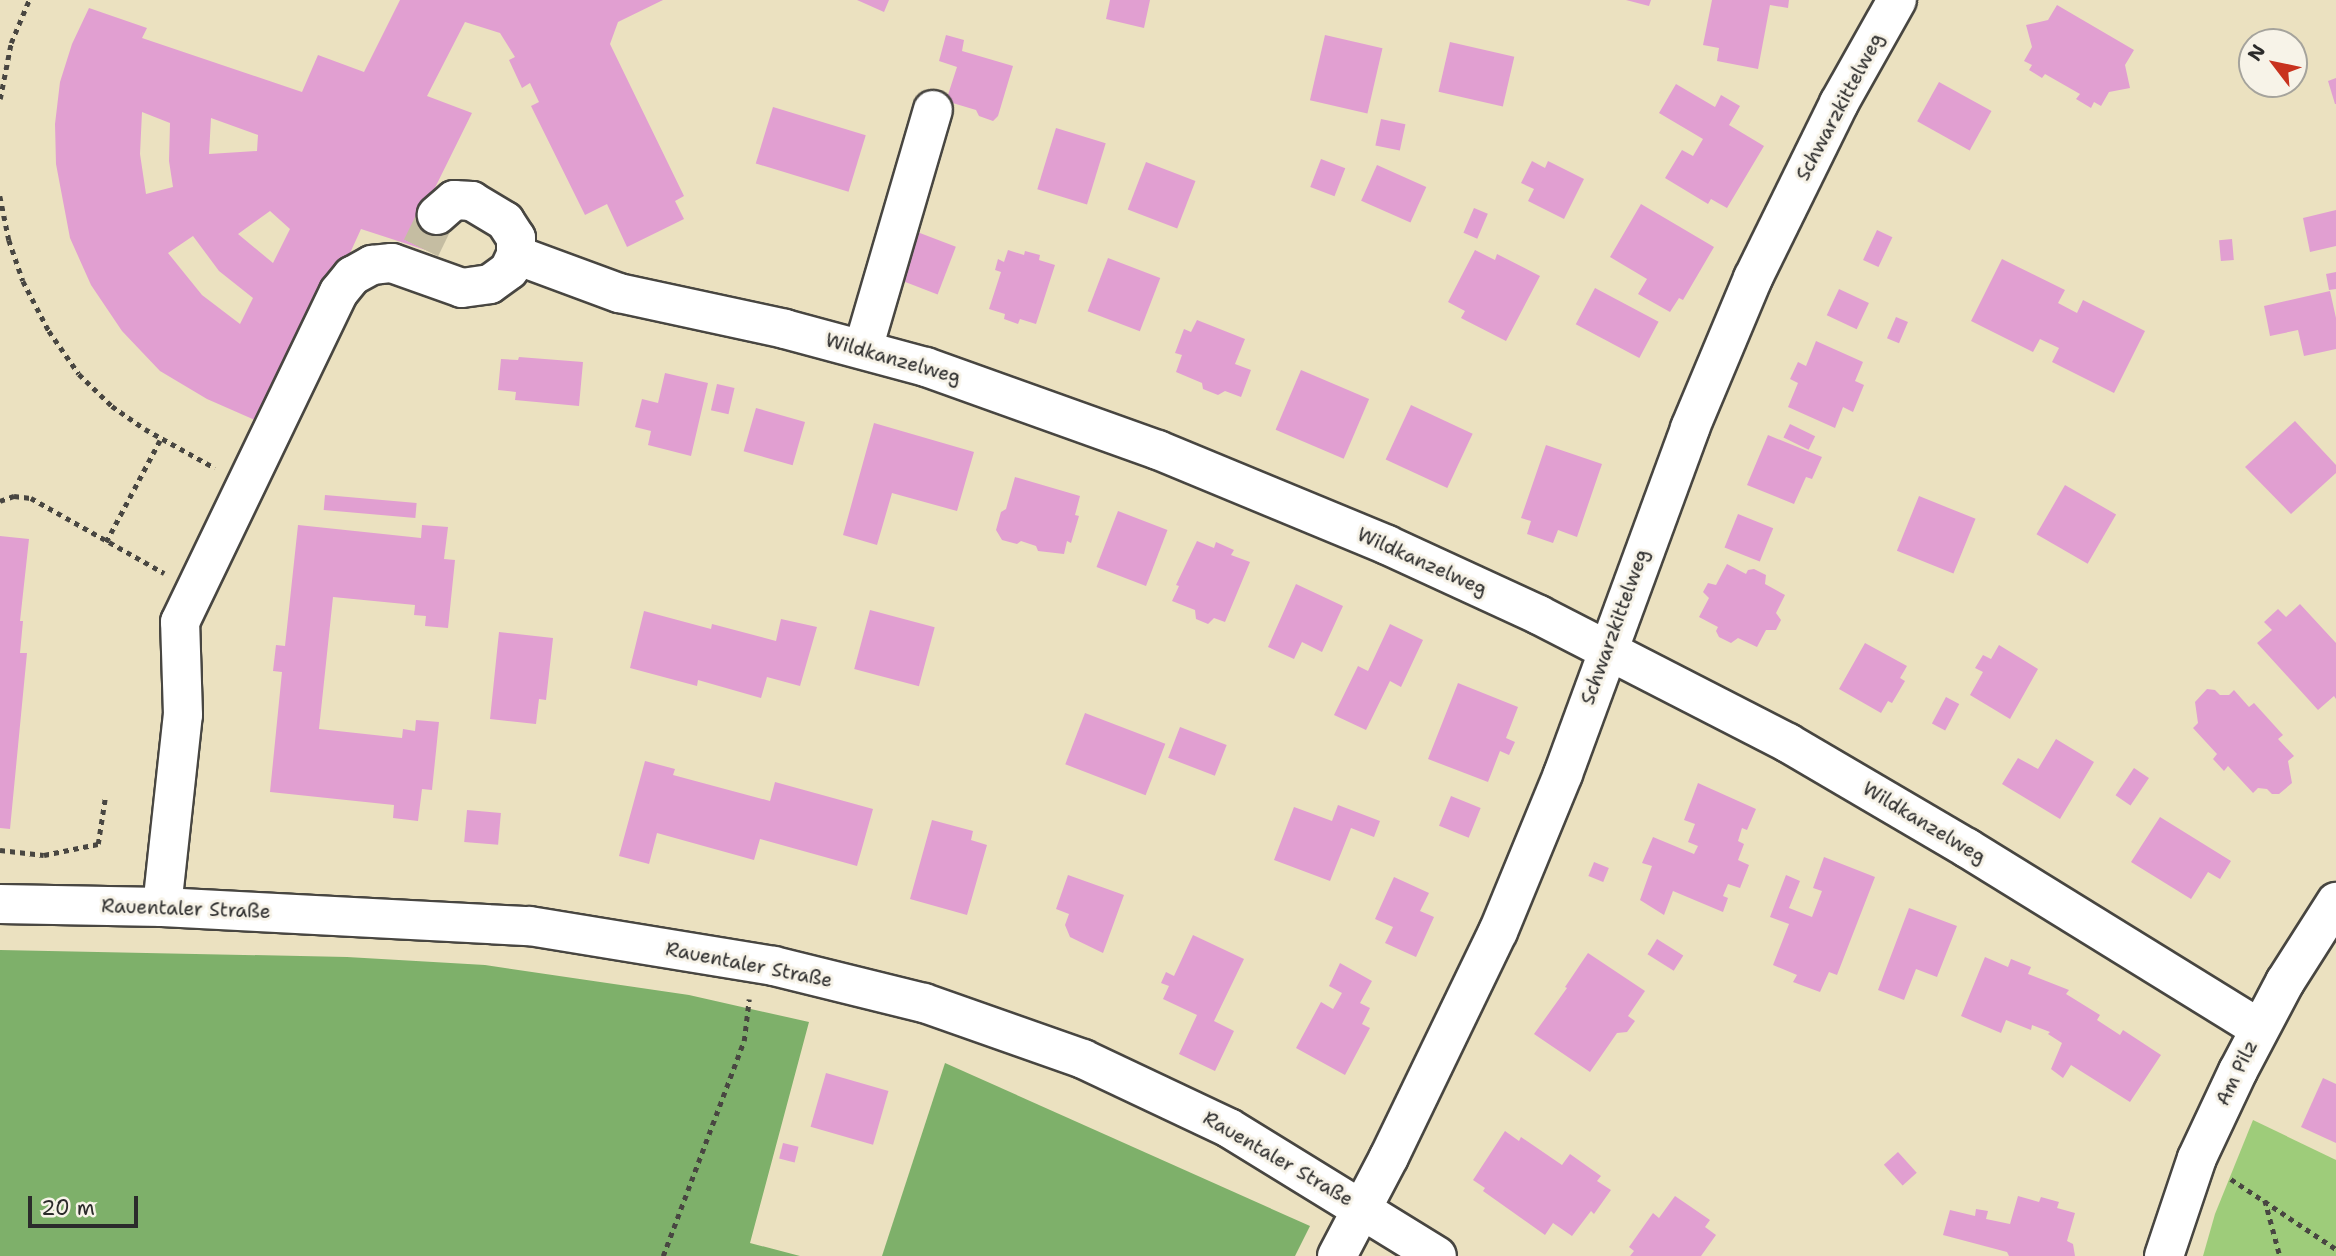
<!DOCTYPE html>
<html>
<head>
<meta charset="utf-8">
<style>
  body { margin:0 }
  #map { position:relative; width:2336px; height:1256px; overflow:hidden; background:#ebe1c0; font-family:"Shantell Sans",sans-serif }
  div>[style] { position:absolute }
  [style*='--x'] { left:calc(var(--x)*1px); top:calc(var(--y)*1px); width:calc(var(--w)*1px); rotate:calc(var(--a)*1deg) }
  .green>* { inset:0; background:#9ecc7a }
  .forest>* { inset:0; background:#7eb06a }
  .building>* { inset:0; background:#e19fd1; transform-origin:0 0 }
  .minor-tunnel>* { height:38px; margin-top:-19px; transform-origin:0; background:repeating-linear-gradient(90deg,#c5bda2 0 38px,transparent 0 57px) }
  .path>* { height:4.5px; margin-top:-2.25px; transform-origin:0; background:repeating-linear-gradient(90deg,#484641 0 5px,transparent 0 10px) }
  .roads { filter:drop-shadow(2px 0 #484641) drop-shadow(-2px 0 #484641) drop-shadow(0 2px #484641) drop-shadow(0 -2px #484641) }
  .minor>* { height:38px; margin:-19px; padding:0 19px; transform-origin:19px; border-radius:19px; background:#fff }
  span { translate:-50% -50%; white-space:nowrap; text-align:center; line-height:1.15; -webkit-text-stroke:6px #f7f3e8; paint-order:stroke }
  .street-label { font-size:19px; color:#2b2b2b }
  .north { position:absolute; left:2238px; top:28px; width:70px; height:70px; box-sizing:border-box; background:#f7f3e8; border:2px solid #a5a39c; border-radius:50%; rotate:302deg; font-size:19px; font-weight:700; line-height:28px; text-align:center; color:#2b2b2b }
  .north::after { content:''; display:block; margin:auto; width:24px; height:32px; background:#c8321e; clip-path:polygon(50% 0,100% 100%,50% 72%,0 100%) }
  .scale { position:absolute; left:28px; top:1196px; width:110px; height:32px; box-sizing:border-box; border:4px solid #2b2b2b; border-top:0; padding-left:9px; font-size:21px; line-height:24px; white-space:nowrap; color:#2b2b2b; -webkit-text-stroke:5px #f7f3e8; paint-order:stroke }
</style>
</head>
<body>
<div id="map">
  <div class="green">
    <div style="clip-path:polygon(2253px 1120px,2336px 1160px,2336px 1256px,2203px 1256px,2215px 1214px)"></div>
  </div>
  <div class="forest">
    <div style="clip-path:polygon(0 950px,347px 957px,485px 965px,689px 995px,809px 1022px,750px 1243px,800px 1256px,0 1256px)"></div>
    <div style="clip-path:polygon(945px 1063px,1310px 1226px,1295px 1256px,882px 1256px)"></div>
  </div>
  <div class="building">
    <div style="clip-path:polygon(evenodd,400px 0,663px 0,618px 22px,610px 44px,684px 196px,675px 201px,684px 219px,627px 247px,607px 204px,585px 215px,531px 106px,539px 102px,530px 83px,522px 88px,509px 60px,515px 57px,500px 33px,465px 22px,427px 96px,472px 113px,423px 212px,453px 221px,438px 254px,361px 229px,331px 295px,257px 421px,207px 399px,160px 371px,122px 331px,91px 285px,70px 238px,56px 164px,55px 124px,60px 82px,72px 44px,89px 8px,147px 28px,142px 38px,302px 92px,318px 55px,364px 72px,400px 0,142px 112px,170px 123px,169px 161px,173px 187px,146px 194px,140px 154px,142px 112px,400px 0,211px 118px,258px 135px,257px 151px,209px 154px,211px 118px,400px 0,270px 211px,290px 229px,273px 263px,238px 234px,270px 211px,400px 0,193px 236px,219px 271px,253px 298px,240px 324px,202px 295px,168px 253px,193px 236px)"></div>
    <div style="clip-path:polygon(857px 0,889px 0,884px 12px)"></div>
    <div style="clip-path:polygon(1110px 0,1150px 0,1144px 28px,1106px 19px)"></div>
    <div style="clip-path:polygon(1626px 0,1651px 0,1649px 6px)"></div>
    <div style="clip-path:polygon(1712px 0,1789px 0,1788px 8px,1770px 5px,1758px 69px,1717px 61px,1719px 48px,1703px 45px)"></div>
    <div style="clip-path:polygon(2057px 5px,2134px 50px,2125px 65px,2130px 88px,2109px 92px,2101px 106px,2094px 102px,2091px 108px,2076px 99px,2080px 94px,2045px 74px,2042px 78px,2029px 70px,2032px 65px,2024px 61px,2032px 47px,2026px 25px,2048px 20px)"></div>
    <div style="clip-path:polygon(946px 35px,964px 40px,962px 51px,1013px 66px,998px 116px,993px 121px,979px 116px,976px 110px,946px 101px,957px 67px,939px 61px)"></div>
    <div style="left:1325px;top:35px;width:59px;height:67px;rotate:13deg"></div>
    <div style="left:1450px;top:42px;width:66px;height:51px;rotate:13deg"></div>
    <div style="clip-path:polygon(2336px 78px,2336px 104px,2335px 104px,2328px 81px)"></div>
    <div style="left:1939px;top:82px;width:60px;height:45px;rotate:29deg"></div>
    <div style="clip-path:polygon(1676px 84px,1715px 107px,1721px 95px,1740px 106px,1729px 125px,1764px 146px,1727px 208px,1711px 199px,1708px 204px,1665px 178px,1682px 150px,1693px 156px,1703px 139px,1659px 113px)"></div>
    <div style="left:773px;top:107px;width:97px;height:59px;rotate:17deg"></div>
    <div style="left:1381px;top:119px;width:25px;height:27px;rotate:12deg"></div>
    <div style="left:1056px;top:128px;width:52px;height:64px;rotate:17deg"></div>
    <div style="left:1321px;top:159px;width:26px;height:30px;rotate:21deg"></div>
    <div style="clip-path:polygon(1532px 161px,1545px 168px,1548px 161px,1584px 179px,1564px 219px,1528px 201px,1534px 189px,1521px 183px)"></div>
    <div style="left:1146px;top:162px;width:53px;height:51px;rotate:21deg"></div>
    <div style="left:1377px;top:165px;width:54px;height:39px;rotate:24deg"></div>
    <div style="clip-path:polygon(1641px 204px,1714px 247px,1683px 300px,1679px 298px,1670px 312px,1638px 294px,1647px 279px,1610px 257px)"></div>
    <div style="left:1474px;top:208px;width:15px;height:27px;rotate:23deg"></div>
    <div style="clip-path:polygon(2336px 210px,2336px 246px,2310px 252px,2303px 218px)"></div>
    <div style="left:912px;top:230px;width:47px;height:51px;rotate:21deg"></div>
    <div style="left:1877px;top:230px;width:17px;height:33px;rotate:25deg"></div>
    <div style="left:2232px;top:239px;width:21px;height:13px;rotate:85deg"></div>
    <div style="clip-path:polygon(1008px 250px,1024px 255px,1025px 251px,1040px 255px,1039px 260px,1055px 265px,1036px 324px,1020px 319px,1018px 324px,1004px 319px,1005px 314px,989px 309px,1001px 272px,995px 270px,998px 259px,1004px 262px)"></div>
    <div style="clip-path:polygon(1475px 250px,1495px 260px,1497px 254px,1540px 276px,1506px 341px,1461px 318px,1465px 311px,1448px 302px)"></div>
    <div style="left:1108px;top:258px;width:56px;height:57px;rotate:21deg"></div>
    <div style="clip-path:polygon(2002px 259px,2065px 290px,2058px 303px,2077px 313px,2083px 300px,2145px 331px,2114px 393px,2052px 362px,2059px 348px,2040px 339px,2033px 352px,1971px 321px)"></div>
    <div style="clip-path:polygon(2336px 272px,2336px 289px,2329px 290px,2326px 274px)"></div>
    <div style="left:1595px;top:288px;width:72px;height:41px;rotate:28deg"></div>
    <div style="left:1839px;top:289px;width:33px;height:29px;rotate:25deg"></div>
    <div style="clip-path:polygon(2330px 291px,2336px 318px,2336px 349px,2304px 356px,2298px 330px,2270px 336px,2264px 306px)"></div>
    <div style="left:1896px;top:317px;width:13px;height:23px;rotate:23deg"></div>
    <div style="clip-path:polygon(1197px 320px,1245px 339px,1235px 364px,1251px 370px,1241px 397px,1225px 391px,1218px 395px,1203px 389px,1202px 383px,1176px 372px,1182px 355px,1175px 353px,1184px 329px,1191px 332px)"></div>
    <div style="clip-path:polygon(1816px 341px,1863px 362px,1855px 381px,1864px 385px,1853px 412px,1843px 407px,1835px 428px,1788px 407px,1798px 383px,1790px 379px,1798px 362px,1806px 366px)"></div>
    <div style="clip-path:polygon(519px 357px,583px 362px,579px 406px,515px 400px,516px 392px,498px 390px,501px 359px,518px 360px)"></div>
    <div style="left:1301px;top:370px;width:74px;height:65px;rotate:23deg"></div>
    <div style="clip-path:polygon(665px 373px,708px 383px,691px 456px,648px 445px,651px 431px,635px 427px,642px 399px,658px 403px)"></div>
    <div style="left:717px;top:384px;width:18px;height:27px;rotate:13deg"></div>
    <div style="left:1411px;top:405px;width:68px;height:60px;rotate:25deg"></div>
    <div style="left:756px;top:408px;width:51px;height:45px;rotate:16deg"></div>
    <div style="clip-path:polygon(2295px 421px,2336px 465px,2336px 473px,2291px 514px,2245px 467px)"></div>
    <div style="clip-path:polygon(874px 423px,974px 452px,957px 511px,892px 493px,877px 545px,843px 535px)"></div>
    <div style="left:1790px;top:424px;width:28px;height:15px;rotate:26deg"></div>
    <div style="clip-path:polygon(1768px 435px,1822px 457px,1812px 479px,1806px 477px,1794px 504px,1747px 485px)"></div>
    <div style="clip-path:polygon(1546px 445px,1602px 464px,1577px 537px,1558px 530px,1553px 543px,1527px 534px,1531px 521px,1521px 518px)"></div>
    <div style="clip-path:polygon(1015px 477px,1080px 496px,1075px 515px,1079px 516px,1071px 543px,1067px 541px,1064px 554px,1038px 551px,1036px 546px,1021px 541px,1017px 544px,1002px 540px,996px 530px,1001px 512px,1006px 509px)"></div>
    <div style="left:2065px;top:485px;width:59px;height:57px;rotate:30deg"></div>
    <div style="left:325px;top:495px;width:92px;height:15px;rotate:5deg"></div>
    <div style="left:1919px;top:496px;width:61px;height:59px;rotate:22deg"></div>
    <div style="left:1118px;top:511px;width:53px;height:60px;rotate:21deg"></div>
    <div style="left:1738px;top:514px;width:38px;height:36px;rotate:22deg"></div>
    <div style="clip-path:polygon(298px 525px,421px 538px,422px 525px,448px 527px,444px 559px,455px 560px,448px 628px,425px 626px,426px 616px,414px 615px,415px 605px,333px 597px,319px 729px,402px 738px,403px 729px,415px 731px,416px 720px,439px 722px,432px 790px,422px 789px,418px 821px,393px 818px,394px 805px,270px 792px,282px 672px,273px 671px,276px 645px,285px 646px)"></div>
    <div style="clip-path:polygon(0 536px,29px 539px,20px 621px,23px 621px,20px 653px,27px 653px,10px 829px,0 828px)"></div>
    <div style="clip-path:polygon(1197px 541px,1214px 548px,1216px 542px,1234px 550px,1231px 555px,1250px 562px,1225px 622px,1214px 618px,1208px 624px,1196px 619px,1195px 610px,1172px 601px,1179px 586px,1176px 585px)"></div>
    <div style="clip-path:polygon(1727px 564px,1746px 574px,1748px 570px,1754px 569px,1766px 575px,1765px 584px,1785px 595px,1776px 613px,1781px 620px,1776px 630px,1766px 630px,1757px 647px,1738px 638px,1731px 643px,1719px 637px,1716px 631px,1718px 627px,1699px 617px,1709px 598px,1703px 592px,1708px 583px,1716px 585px)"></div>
    <div style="clip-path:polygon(1296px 584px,1343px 606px,1322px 652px,1302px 642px,1294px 659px,1268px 647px)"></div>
    <div style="clip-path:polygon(2300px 604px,2336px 643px,2336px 699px,2334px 696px,2318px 710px,2257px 643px,2272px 630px,2264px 622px,2278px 609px,2286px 617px)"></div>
    <div style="left:870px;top:610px;width:67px;height:61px;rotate:15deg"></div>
    <div style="clip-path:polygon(644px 611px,711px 629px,712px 624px,776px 641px,781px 619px,817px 627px,800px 686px,767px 677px,761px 698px,698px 680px,697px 686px,630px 668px)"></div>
    <div style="clip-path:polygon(1390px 624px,1423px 640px,1401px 687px,1390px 681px,1366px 730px,1334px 715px,1358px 666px,1368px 671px)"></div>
    <div style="clip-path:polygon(499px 632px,553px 638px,546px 700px,539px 699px,536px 724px,490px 719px)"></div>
    <div style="clip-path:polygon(1865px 643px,1907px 666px,1900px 678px,1905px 681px,1892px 703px,1888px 701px,1881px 713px,1839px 689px)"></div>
    <div style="clip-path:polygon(1999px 645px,2038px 669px,2010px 719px,1970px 695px,1983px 672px,1975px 668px,1983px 655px,1991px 659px)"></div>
    <div style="clip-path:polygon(1458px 683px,1518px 707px,1506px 738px,1515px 742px,1509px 755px,1500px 751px,1488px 782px,1428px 759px)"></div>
    <div style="clip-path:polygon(2207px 689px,2215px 690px,2220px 695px,2229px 695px,2234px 690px,2249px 707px,2254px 703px,2283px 735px,2278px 739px,2294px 756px,2288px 761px,2292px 783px,2279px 794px,2272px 794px,2267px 789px,2258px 788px,2253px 793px,2228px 766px,2224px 771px,2213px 759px,2217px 754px,2193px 728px,2198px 723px,2195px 702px)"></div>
    <div style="left:1946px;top:697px;width:15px;height:30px;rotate:28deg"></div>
    <div style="left:1085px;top:713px;width:86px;height:55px;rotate:21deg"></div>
    <div style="left:1180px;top:727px;width:50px;height:33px;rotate:21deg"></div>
    <div style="clip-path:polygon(2056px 739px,2094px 762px,2060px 819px,2002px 784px,2018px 758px,2038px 769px)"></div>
    <div style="clip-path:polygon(645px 761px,675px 769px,673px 775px,770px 801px,775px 782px,873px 809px,857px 866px,760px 839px,754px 860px,657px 833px,649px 864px,619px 856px)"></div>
    <div style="left:2134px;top:768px;width:18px;height:33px;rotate:34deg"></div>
    <div style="clip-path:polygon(1698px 783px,1756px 809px,1747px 830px,1742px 828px,1738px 841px,1744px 844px,1738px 860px,1749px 865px,1740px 888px,1728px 884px,1723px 896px,1728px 898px,1723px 912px,1673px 891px,1664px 915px,1640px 900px,1652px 866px,1642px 863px,1653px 837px,1694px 854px,1698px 846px,1688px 842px,1695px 824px,1684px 820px)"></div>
    <div style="left:1451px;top:796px;width:32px;height:32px;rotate:22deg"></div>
    <div style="clip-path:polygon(1338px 805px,1380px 821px,1374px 837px,1351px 828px,1330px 881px,1274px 860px,1294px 807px,1332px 821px)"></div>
    <div style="left:467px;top:810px;width:34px;height:32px;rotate:5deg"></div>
    <div style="clip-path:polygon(2160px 817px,2231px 861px,2220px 879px,2208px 872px,2191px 899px,2131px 862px)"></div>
    <div style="clip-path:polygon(932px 820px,973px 831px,971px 840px,987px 845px,967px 915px,910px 899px)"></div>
    <div style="clip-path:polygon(1824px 857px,1875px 877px,1837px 975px,1829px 972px,1820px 992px,1793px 982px,1797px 975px,1773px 965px,1789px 924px,1770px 917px,1786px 875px,1800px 881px,1789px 908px,1812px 917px,1822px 891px,1813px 888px)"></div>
    <div style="left:1594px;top:862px;width:16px;height:15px;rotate:22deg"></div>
    <div style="clip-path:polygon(1068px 875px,1124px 895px,1103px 953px,1070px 937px,1065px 925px,1069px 914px,1056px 909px)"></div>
    <div style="clip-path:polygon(1394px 877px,1429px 893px,1420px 911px,1434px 917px,1416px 957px,1385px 943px,1393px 927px,1375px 919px)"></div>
    <div style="clip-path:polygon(1909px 908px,1957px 926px,1937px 977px,1916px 969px,1904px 1000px,1878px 990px)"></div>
    <div style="clip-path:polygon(1193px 935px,1244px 959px,1214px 1021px,1234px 1031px,1215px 1071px,1179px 1054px,1197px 1015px,1163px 999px,1169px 986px,1161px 983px,1166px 972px,1174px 976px)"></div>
    <div style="left:1657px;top:939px;width:31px;height:18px;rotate:32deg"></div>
    <div style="clip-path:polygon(1588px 953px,1645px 991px,1628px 1016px,1635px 1021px,1627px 1032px,1617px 1033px,1590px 1072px,1534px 1034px,1567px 988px,1565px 987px)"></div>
    <div style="clip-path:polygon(1985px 957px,2008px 967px,2011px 959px,2031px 967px,2028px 974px,2069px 990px,2066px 994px,2100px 1015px,2097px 1020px,2120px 1035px,2123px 1030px,2161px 1055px,2130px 1102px,2071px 1065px,2063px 1078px,2051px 1069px,2062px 1043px,2048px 1034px,2050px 1032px,2032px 1025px,2031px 1030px,2006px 1020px,2001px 1033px,1961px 1016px)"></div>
    <div style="clip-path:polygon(1340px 963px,1372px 981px,1360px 1003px,1370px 1008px,1362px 1024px,1370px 1028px,1345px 1075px,1296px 1048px,1321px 1002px,1333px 1009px,1342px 993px,1329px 986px)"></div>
    <div style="left:826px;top:1073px;width:65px;height:56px;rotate:16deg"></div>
    <div style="clip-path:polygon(2323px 1078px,2336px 1084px,2336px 1143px,2301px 1127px)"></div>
    <div style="clip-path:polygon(1505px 1131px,1519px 1141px,1521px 1137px,1562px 1165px,1570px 1154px,1601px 1176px,1597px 1181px,1611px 1190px,1594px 1214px,1591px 1211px,1572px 1236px,1553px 1223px,1545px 1235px,1483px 1191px,1485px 1188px,1473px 1180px)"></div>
    <div style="left:783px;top:1143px;width:16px;height:16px;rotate:14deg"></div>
    <div style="left:1898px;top:1152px;width:28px;height:19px;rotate:48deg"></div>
    <div style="clip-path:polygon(1675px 1196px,1710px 1220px,1705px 1227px,1716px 1235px,1701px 1256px,1630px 1256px,1634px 1251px,1629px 1247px,1653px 1213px,1659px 1218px)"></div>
    <div style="clip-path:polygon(2018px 1196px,2039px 1202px,2041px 1197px,2059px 1202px,2057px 1208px,2075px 1213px,2067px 1241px,2073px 1244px,2075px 1256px,2009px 1256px,2007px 1252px,1943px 1235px,1950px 1210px,1975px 1216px,1976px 1209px,1988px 1211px,1986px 1219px,2010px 1224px)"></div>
  </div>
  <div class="minor-tunnel">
    <div style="--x:421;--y:248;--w:37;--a:-64"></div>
  </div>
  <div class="path">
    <div style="--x:0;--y:99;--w:57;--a:-78.9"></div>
    <div style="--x:11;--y:43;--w:47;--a:-67.3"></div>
    <div style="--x:0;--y:196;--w:45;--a:78.4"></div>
    <div style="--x:9;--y:240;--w:43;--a:71.1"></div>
    <div style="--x:23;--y:281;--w:56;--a:62.5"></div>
    <div style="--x:49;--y:331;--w:52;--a:55.1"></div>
    <div style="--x:79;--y:374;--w:46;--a:44.1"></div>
    <div style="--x:112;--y:406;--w:40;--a:34.9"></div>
    <div style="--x:145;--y:429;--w:80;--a:29.1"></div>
    <div style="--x:0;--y:501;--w:15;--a:-20"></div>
    <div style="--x:14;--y:496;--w:17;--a:7"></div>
    <div style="--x:31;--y:498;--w:153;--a:29.4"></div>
    <div style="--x:106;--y:542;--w:115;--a:-62.1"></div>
    <div style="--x:0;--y:850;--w:44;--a:6.5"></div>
    <div style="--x:44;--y:855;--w:55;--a:-11.5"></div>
    <div style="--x:98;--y:844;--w:47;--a:-81.3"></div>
    <div style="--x:2231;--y:1179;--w:126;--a:33.7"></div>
    <div style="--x:2265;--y:1200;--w:58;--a:75"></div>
    <div style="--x:663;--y:1256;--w:230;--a:-69.4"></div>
    <div style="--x:744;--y:1041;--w:42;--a:-83.2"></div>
  </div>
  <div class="roads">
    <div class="minor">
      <div style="--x:516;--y:255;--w:110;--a:20.3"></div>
      <div style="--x:619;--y:293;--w:170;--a:12.2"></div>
      <div style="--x:785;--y:329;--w:146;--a:15.1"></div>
      <div style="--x:926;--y:367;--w:246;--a:19.7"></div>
      <div style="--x:1158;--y:450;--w:248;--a:22.5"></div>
      <div style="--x:1387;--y:545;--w:167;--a:24.7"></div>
      <div style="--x:1539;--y:615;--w:280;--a:27.2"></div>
      <div style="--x:1788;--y:743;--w:208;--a:30.4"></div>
      <div style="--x:1967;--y:848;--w:343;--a:31.7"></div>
      <div style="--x:863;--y:349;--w:249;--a:-73.7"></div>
      <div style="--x:0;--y:904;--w:162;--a:1.1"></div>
      <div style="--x:162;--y:907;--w:368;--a:3"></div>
      <div style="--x:530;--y:926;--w:247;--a:9.3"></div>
      <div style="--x:774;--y:966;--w:154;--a:13.9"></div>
      <div style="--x:924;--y:1003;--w:169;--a:19.4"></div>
      <div style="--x:1083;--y:1059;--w:161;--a:25.3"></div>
      <div style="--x:1229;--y:1128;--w:244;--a:31.6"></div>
      <div style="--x:162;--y:907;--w:193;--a:-83.8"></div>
      <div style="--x:183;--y:715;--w:93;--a:-91.8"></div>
      <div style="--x:180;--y:622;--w:366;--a:-64.3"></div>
      <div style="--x:339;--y:292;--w:21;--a:-51"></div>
      <div style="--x:352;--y:276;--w:23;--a:-29"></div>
      <div style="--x:372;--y:265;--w:20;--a:-6"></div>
      <div style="--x:392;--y:263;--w:74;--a:19.7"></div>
      <div style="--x:462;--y:288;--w:28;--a:-8"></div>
      <div style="--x:490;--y:284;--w:24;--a:-36"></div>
      <div style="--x:509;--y:270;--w:17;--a:-65"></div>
      <div style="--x:516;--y:255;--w:17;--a:-90"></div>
      <div style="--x:516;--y:238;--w:20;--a:-123"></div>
      <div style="--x:505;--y:221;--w:39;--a:-149"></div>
      <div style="--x:472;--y:201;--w:18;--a:-177"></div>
      <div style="--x:454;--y:200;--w:23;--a:139"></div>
      <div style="--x:1337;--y:1256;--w:112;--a:-62.3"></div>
      <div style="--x:1389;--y:1157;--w:250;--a:-64.2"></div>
      <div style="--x:1498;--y:932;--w:171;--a:-67.6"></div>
      <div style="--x:1563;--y:774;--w:369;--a:-69.8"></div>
      <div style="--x:1690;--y:428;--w:163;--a:-67.2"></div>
      <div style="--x:1753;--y:278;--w:195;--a:-63.8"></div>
      <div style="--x:1839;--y:103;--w:118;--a:-60.6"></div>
      <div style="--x:2164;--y:1256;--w:103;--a:-71.4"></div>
      <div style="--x:2197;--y:1158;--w:96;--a:-64.8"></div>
      <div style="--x:2238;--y:1071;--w:101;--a:-62.2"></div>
      <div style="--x:2285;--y:982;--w:95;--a:-57.5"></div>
    </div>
  </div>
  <div class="street-label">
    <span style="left:1840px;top:107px;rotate:-62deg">Schwarzkittelweg</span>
    <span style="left:893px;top:359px;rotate:16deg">Wildkanzelweg</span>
    <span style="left:1422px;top:562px;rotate:24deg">Wildkanzelweg</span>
    <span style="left:1615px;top:627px;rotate:-70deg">Schwarzkittelweg</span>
    <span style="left:1924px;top:823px;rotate:31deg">Wildkanzelweg</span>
    <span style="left:186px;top:909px;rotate:2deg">Rauentaler Straße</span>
    <span style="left:749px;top:965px;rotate:11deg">Rauentaler Straße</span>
    <span style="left:2237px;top:1073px;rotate:-64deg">Am Pilz</span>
    <span style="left:1278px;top:1159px;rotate:30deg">Rauentaler Straße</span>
  </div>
  <div class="north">N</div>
  <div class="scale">20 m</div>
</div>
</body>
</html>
